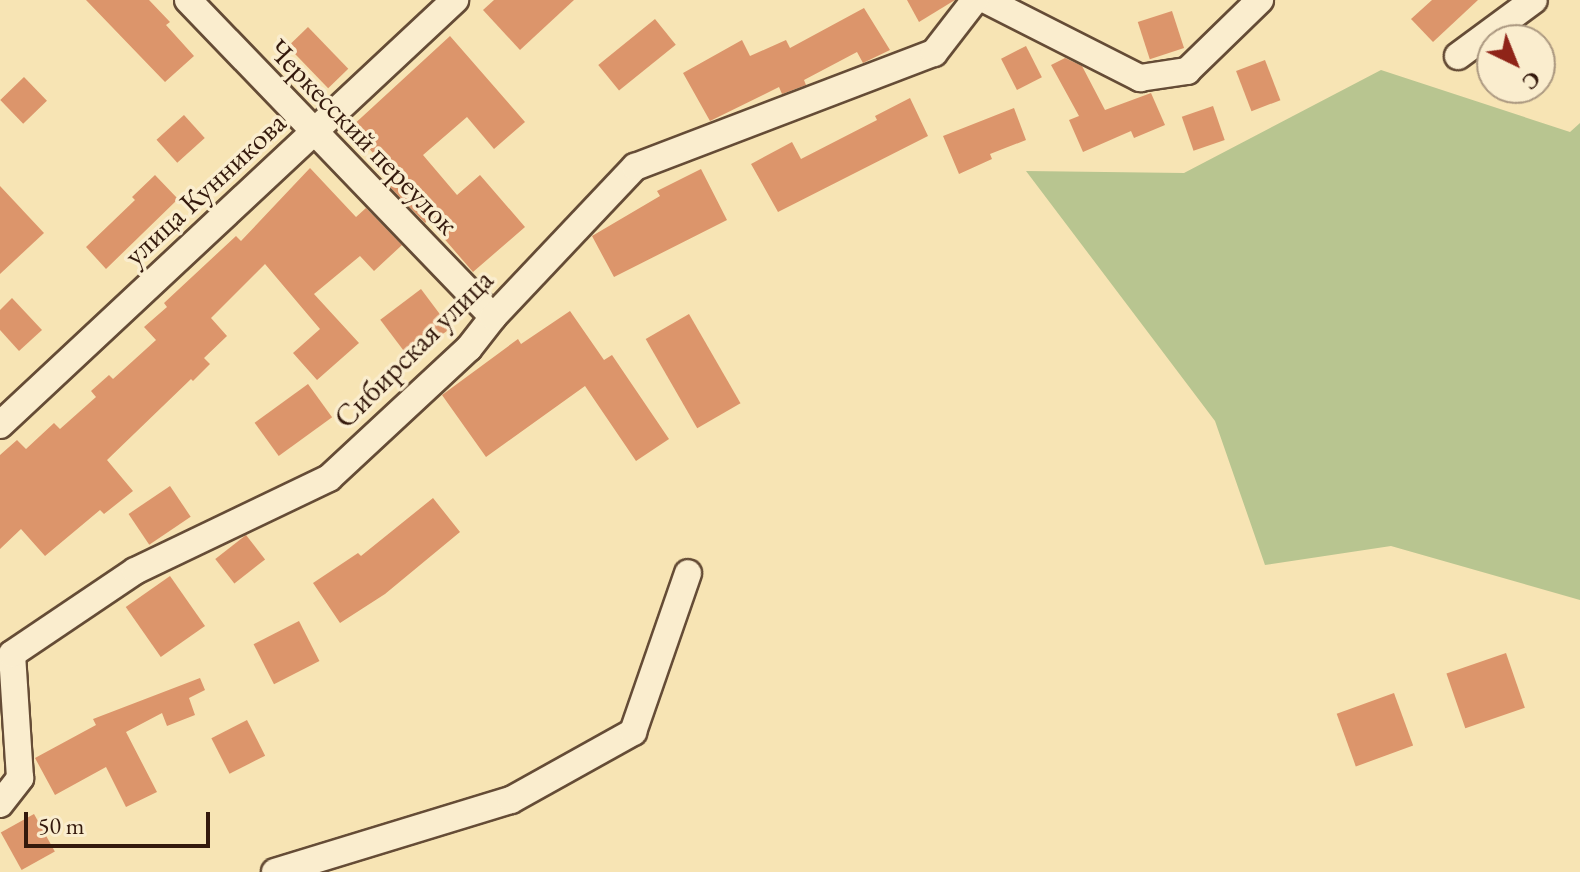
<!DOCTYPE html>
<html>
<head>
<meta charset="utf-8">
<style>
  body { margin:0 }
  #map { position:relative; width:1580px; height:872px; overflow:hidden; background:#f7e4b4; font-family:"EB Garamond",serif }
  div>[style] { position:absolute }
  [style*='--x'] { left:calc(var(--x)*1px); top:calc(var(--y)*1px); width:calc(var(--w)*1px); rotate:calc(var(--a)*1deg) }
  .green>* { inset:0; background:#b8c590 }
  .building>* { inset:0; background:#dc956b; transform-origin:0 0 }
  .roads { filter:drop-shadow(2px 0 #654c36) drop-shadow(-2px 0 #654c36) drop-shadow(0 2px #654c36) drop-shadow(0 -2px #654c36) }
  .street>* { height:26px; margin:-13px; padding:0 13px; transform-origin:13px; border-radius:13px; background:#faedce }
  span { translate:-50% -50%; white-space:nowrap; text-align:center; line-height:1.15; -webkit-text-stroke:7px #faedce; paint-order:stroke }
  .street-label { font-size:30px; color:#34190c }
  .north { position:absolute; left:1476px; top:24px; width:80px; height:80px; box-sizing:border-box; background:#faedce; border:2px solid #ab9880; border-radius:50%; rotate:137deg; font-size:22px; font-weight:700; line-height:32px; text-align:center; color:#34190c }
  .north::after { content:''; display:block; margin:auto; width:28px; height:36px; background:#8f2418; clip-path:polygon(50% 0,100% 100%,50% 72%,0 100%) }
  .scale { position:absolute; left:24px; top:812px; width:186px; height:36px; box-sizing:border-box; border:4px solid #34190c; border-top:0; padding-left:10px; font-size:24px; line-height:28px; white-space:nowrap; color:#34190c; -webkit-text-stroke:6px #faedce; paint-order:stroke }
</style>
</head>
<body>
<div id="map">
  <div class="green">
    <div style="clip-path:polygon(1381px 70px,1570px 132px,1580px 123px,1580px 600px,1391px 546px,1265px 565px,1215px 421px,1026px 171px,1184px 173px)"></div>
  </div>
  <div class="building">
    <div style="clip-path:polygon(86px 0,149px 0,170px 22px,166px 25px,194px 56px,165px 82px)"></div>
    <div style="clip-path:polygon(494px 0,574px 0,520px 50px,483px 10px)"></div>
    <div style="clip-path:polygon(907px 0,955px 0,919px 22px)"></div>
    <div style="clip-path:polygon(1432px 0,1478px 0,1433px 42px,1411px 19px)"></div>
    <div style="clip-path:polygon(864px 8px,890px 50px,863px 63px,857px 52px,804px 80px,806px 85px,782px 94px,779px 87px,710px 121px,683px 73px,742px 40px,750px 56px,786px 40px,790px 48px)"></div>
    <div style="left:1172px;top:11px;width:39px;height:36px;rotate:72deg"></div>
    <div style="left:655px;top:19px;width:33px;height:73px;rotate:51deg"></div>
    <div style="left:308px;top:27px;width:58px;height:28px;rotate:46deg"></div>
    <div style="clip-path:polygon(450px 36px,525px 122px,494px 149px,467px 117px,423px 155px,457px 195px,480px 175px,525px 227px,473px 272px,428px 220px,425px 223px,390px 187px,398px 180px,350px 128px)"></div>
    <div style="left:1026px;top:46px;width:35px;height:28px;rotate:63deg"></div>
    <div style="clip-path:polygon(1065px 58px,1082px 66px,1105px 110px,1151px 93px,1165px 125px,1134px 138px,1131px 131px,1083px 152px,1069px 120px,1079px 116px,1051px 65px)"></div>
    <div style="left:1265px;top:60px;width:43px;height:31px;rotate:69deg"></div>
    <div style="left:24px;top:77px;width:33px;height:33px;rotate:46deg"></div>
    <div style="clip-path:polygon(910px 98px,928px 136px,778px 212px,751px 164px,792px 142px,801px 159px,877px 120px,875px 116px)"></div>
    <div style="left:1213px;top:106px;width:36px;height:33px;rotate:71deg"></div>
    <div style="clip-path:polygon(1014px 108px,1026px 140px,990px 154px,992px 159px,959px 174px,943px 136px)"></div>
    <div style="left:184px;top:115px;width:31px;height:37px;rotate:48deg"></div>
    <div style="clip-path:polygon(310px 168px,356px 217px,366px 208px,402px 245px,374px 271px,360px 256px,314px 294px,359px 343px,317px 380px,293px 353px,320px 329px,265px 264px,211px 318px,227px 336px,204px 358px,210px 364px,193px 381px,191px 379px,107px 460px,133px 491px,104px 514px,100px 510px,45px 556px,21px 529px,0 549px,0 455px,17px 440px,26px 449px,54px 423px,60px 429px,96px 397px,91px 391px,109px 375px,113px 379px,156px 340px,144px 327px,167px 307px,164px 303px,236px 236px,241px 241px)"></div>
    <div style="clip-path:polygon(701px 169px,727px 220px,614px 277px,592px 236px,660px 196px,657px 191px)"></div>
    <div style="clip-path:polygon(155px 175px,178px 199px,106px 269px,86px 247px,135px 200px,132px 197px)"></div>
    <div style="clip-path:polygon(0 186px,44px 233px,0 274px)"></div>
    <div style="left:421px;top:289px;width:49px;height:51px;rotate:53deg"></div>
    <div style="clip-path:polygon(12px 298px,42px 330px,19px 351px,0 330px,0 310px)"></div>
    <div style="clip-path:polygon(570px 311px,604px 360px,612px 355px,669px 439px,636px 461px,585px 386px,486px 457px,442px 395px,518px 339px,521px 344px)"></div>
    <div style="left:689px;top:314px;width:103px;height:50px;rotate:60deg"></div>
    <div style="left:308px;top:384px;width:41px;height:66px;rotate:54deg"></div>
    <div style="left:170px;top:486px;width:37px;height:50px;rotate:56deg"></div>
    <div style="clip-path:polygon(433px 498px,460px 532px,385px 594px,340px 623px,313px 583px,358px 553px,361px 556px)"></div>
    <div style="left:246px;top:535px;width:31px;height:39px;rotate:52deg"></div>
    <div style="left:170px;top:576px;width:61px;height:54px;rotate:55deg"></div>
    <div style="left:299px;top:621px;width:45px;height:51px;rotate:63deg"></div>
    <div style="left:1506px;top:653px;width:58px;height:63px;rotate:71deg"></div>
    <div style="clip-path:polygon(200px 678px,205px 690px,189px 698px,195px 715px,167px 726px,162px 713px,126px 732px,157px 792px,126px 807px,106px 767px,55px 795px,35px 758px,96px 725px,93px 719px)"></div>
    <div style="left:1394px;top:693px;width:56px;height:61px;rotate:70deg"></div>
    <div style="left:247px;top:720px;width:40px;height:40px;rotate:63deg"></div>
    <div style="left:34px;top:814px;width:43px;height:38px;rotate:61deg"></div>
  </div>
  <div class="roads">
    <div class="street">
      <div style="--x:188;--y:0;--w:440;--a:46.1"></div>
      <div style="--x:986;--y:0;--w:173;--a:26.9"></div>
      <div style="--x:1140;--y:78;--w:48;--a:-8.5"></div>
      <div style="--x:1187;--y:71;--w:102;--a:-44.2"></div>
      <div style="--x:1458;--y:56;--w:94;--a:-36.4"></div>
      <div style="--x:0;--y:425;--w:623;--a:-43.05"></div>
      <div style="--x:0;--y:804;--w:33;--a:-52"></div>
      <div style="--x:20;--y:778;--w:124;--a:-93.7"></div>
      <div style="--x:12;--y:654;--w:148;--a:-34"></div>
      <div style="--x:135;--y:571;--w:215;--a:-25.6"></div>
      <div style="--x:329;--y:478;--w:191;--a:-42.9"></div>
      <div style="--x:469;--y:348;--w:39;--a:-52"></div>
      <div style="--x:493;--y:317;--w:207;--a:-46.6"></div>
      <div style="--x:635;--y:167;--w:320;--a:-20.9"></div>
      <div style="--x:934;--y:53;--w:67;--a:-52.3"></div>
      <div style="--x:275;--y:872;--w:247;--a:-17"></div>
      <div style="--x:511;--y:800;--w:140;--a:-29.1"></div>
      <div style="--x:633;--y:732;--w:168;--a:-70.9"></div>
    </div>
  </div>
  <div class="street-label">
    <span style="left:363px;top:137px;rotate:46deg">Черкесский переулок</span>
    <span style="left:205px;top:189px;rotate:-43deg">улица Кунникова</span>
    <span style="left:414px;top:349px;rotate:-45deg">Сибирская улица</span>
  </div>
  <div class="north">С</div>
  <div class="scale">50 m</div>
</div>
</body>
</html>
